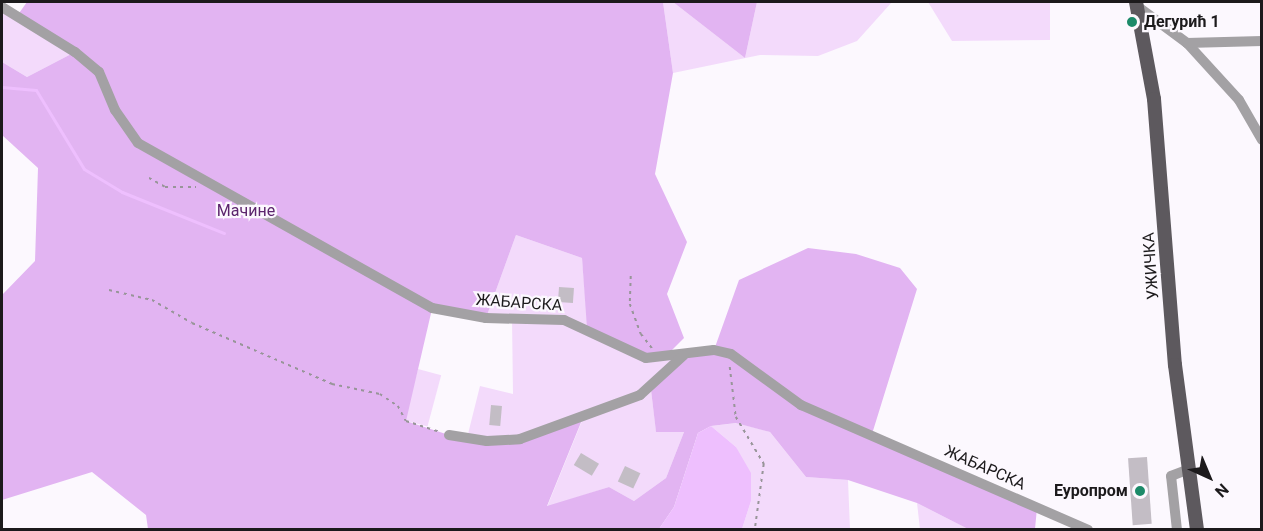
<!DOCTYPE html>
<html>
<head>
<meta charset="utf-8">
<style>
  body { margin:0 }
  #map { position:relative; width:1263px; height:531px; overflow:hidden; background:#fcf8fe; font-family:Roboto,sans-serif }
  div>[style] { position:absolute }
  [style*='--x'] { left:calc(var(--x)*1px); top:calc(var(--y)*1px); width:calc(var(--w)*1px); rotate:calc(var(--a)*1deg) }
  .green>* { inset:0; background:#f3dafb; transform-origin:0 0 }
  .forest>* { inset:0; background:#e2b4f2 }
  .water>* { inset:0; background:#eebffe }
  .stream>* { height:3px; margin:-1.5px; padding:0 1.5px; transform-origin:1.5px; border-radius:1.5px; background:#eebffe }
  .building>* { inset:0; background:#c3bdc5; transform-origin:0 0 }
  .path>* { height:1.5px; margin-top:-0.75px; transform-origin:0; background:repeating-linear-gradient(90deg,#989599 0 3px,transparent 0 7.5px) }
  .minor>* { height:10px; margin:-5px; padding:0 5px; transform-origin:5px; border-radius:5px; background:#a3a1a4 }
  .major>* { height:14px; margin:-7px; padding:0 7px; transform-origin:7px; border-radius:7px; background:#5d595e }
  .dots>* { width:16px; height:16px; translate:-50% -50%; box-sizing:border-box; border:3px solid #fcf8fe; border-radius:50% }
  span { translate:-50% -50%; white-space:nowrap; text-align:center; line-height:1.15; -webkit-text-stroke:4.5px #fcf8fe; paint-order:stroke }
  .poi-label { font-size:16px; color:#1c1a1c; font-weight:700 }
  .left { translate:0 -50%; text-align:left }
  .right { translate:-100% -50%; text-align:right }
  .park-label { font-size:16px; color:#5c256d }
  .street-label { font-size:16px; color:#1c1a1c }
  .frame { position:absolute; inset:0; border:3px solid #1c1a1c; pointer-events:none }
  .north { position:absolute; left:1179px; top:447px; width:60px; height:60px; -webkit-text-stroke:4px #fcf8fe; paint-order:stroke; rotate:136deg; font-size:16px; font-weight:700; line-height:24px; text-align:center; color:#1c1a1c }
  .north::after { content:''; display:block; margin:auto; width:21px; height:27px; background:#1c1a1c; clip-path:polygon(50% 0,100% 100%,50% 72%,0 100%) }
</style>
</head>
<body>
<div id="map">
  <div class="green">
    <div style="clip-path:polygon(663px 2px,673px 2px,745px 58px,757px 2px,892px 2px,857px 41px,818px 56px,760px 55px,673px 73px)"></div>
    <div style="clip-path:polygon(928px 2px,1050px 2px,1050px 40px,952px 41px)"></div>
    <div style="clip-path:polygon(2px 7px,75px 52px,27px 77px,2px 62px)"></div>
    <div style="clip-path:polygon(516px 235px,582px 258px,588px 328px,684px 355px,651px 390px,656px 431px,684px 432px,666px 478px,634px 501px,609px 487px,547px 507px,584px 416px,520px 439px,467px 438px,480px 386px,513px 394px,512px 319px,486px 318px)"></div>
    <div style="left:418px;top:369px;width:24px;height:53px;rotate:15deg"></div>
    <div style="clip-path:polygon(737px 423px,770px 432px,806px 477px,848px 480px,850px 529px,742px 529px,751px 501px,736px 447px,711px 426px)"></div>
    <div style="clip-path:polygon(917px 503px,968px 529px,920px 529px)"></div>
  </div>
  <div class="forest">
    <div style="clip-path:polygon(27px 2px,663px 2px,673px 73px,655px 174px,687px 242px,667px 294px,684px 338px,665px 357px,646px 358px,587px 328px,582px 258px,516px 235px,486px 318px,432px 309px,406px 421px,449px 435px,520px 439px,584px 415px,547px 506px,609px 487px,634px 501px,666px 478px,684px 432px,656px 432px,651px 390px,684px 355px,714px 350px,739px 280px,808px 248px,856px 254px,900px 268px,917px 289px,872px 434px,1037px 508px,1035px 529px,968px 529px,917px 503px,848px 480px,806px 477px,770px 432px,736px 423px,711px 426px,698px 433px,674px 507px,659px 529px,148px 529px,146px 515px,92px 472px,2px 500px,2px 295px,35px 261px,38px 168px,2px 135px,2px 62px,27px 77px,75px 52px,17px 16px)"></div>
    <div style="clip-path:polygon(673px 2px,757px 2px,745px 58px)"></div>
  </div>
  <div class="water">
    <div style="clip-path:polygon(711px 426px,736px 447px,751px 473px,751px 501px,742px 529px,659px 529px,674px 507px,698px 433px)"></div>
  </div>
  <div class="stream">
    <div style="--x:2;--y:87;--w:34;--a:5"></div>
    <div style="--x:36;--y:90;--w:92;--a:58.7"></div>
    <div style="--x:84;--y:169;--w:44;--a:31.2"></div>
    <div style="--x:122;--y:192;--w:110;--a:21.9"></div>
  </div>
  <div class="building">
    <div style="left:559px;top:287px;width:15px;height:15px;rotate:4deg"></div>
    <div style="left:491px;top:405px;width:11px;height:20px;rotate:5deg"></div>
    <div style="left:581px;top:453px;width:21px;height:14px;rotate:31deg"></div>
    <div style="left:1147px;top:457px;width:67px;height:19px;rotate:86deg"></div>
    <div style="left:625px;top:466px;width:17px;height:17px;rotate:25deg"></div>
  </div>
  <div class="path">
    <div style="--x:149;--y:178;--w:18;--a:29"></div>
    <div style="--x:165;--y:187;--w:31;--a:0"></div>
    <div style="--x:631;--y:276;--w:28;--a:92"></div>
    <div style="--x:630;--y:304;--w:32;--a:70"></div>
    <div style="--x:641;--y:334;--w:18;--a:52"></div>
    <div style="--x:109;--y:290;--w:44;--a:13.1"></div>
    <div style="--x:152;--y:300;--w:46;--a:29.9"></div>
    <div style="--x:192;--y:323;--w:153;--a:23.5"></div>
    <div style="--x:332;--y:384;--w:49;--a:11.8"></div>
    <div style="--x:380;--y:394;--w:22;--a:34"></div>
    <div style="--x:398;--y:406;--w:17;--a:62"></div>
    <div style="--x:406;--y:421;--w:35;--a:18"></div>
    <div style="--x:730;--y:367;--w:50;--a:83.2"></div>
    <div style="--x:736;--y:417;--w:55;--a:59.2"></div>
    <div style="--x:764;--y:464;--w:67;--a:97.8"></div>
  </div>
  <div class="minor">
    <div style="--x:1137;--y:6;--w:62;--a:36.5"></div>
    <div style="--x:1187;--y:43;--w:77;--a:47.6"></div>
    <div style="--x:1239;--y:100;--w:46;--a:60.1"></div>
    <div style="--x:2;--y:7;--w:86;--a:31.7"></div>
    <div style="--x:75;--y:52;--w:31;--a:40"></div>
    <div style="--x:99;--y:72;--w:41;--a:67.2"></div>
    <div style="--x:115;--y:110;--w:40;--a:55.1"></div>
    <div style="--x:138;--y:143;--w:337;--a:29.3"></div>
    <div style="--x:432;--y:308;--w:55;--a:10.5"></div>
    <div style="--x:486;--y:318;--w:78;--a:1.5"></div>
    <div style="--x:564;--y:320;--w:90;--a:24.9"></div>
    <div style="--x:646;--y:358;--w:68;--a:-6.7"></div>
    <div style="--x:714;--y:350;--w:17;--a:13"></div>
    <div style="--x:731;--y:354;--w:87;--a:36.1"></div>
    <div style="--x:801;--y:405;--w:313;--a:23.5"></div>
    <div style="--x:1187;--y:43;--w:75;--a:-1.5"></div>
    <div style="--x:449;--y:435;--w:38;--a:9"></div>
    <div style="--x:487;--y:441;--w:33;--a:-3"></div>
    <div style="--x:520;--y:439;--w:128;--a:-20.1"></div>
    <div style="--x:640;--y:395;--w:59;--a:-42.3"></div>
    <div style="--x:1177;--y:530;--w:54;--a:-96.3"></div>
    <div style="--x:1171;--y:476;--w:17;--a:-21"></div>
  </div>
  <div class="major">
    <div style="--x:1136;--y:2;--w:99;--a:79.5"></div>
    <div style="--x:1154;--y:99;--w:267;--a:85.5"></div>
    <div style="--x:1175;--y:365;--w:166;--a:82.4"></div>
  </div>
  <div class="dots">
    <div style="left:1132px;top:22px;background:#1c8a69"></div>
    <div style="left:1140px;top:491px;background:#1c8a69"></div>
  </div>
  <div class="poi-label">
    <span class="left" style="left:1144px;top:22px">Дегурић 1</span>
    <span class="right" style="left:1128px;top:491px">Еуропром</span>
  </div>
  <div class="park-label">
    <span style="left:246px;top:211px">Мачине</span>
  </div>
  <div class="street-label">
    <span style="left:1151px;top:266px;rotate:-94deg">УЖИЧКА</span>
    <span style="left:519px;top:303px;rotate:4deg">ЖАБАРСКА</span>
    <span style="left:985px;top:468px;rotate:24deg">ЖАБАРСКА</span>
  </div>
  <div class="frame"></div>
  <div class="north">N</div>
</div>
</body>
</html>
